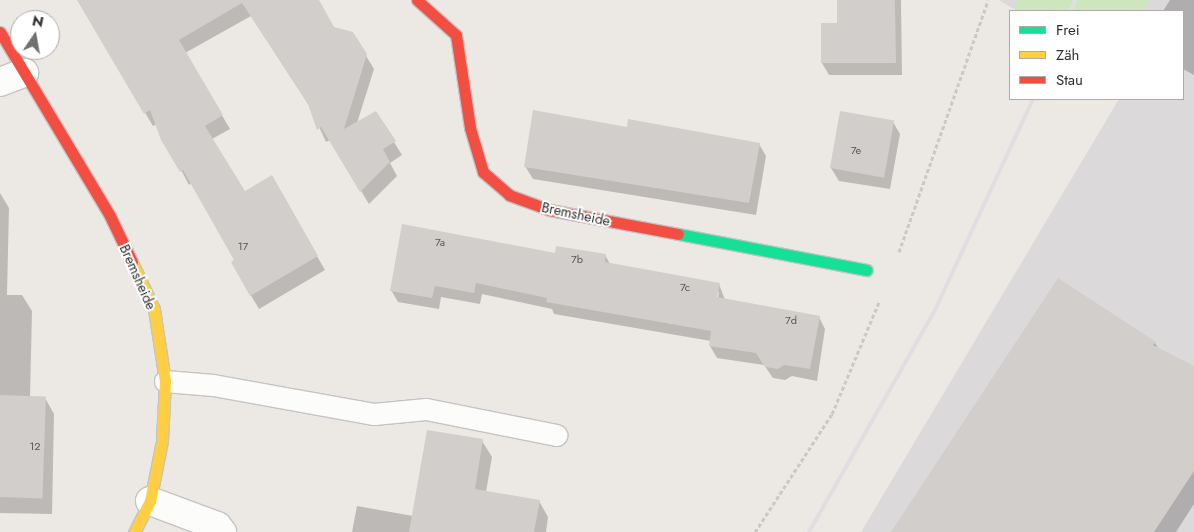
<!DOCTYPE html>
<html>
<head>
<meta charset="utf-8">
<style>
  body { margin:0 }
  #map { position:relative; width:1194px; height:532px; overflow:hidden; background:#ece8e4; font-family:Jost,sans-serif }
  div>[style] { position:absolute }
  [style*='--x'] { left:calc(var(--x)*1px); top:calc(var(--y)*1px); width:calc(var(--w)*1px); rotate:calc(var(--a)*1deg) }
  .industrial>* { inset:0; background:#dcd9db }
  .green>* { inset:0; background:#cee6be }
  .shadow>* { inset:0; background:#0003 }
  .building>* { inset:0; background:#d1cecb; transform-origin:0 0 }
  .path>* { height:3px; margin-top:-1.5px; transform-origin:0; background:repeating-linear-gradient(90deg,#c9c9c8 0 4px,transparent 0 6.5px) }
  .roads { filter:drop-shadow(1px 0 #c5c4c5) drop-shadow(-1px 0 #c5c4c5) drop-shadow(0 1px #c5c4c5) drop-shadow(0 -1px #c5c4c5) }
  .lane>* { height:21px; margin:-10.5px; padding:0 10.5px; transform-origin:10.5px; border-radius:10.5px; background:#fcfcfb }
  .street>* { height:28px; margin:-14px; padding:0 14px; transform-origin:14px; border-radius:14px; background:#fcfcfb }
  .fast>* { height:11px; margin:-5.5px; padding:0 5.5px; transform-origin:5.5px; border-radius:5.5px; background:#16e098 }
  .slow>* { height:11px; margin:-5.5px; padding:0 5.5px; transform-origin:5.5px; border-radius:5.5px; background:#ffcf43 }
  .jam>* { height:11px; margin:-5.5px; padding:0 5.5px; transform-origin:5.5px; border-radius:5.5px; background:#f24e42 }
  .rail>* { height:4px; margin:-2px; padding:0 2px; transform-origin:2px; border-radius:2px; background:#dfdfe1 }
  span { translate:-50% -50%; white-space:nowrap; text-align:center; line-height:1.15; -webkit-text-stroke:4px #fff; paint-order:stroke }
  .number-label { font-size:11px; color:#585857 }
  .number-label span { -webkit-text-stroke-width:0 }
  .street-label { font-size:14px; color:#2e2e2e }
  .legend { position:absolute; left:1009px; top:10px; width:175px; height:90px; box-sizing:border-box; background:#fff; border:1px solid #ababab; margin:0; padding:6px 9px; list-style:none; font-size:15px; color:#2e2e2e }
  .legend li { display:flex; align-items:center; gap:10px; height:25px }
  .legend b { width:25px; border:1px solid #ababab }
  .north { position:absolute; left:10px; top:10px; width:50px; height:50px; box-sizing:border-box; background:#fff; border:1px solid #ababab; border-radius:50%; rotate:12deg; font-size:14px; font-weight:700; line-height:20px; text-align:center; color:#2e2e2e }
  .north::after { content:''; display:block; margin:auto; width:18px; height:22px; background:#706f6e; clip-path:polygon(50% 0,100% 100%,50% 72%,0 100%) }
</style>
</head>
<body>
<div id="map">
  <div class="industrial">
    <div style="clip-path:polygon(999px 0,1194px 0,1194px 532px,861px 532px,1119px 99px,1183px 99px,1183px 11px,1017px 11px)"></div>
  </div>
  <div class="green">
    <div style="clip-path:polygon(1017px 0,1149px 0,1143px 11px,1017px 11px,1014px 9px)"></div>
  </div>
  <div class="shadow">
    <div style="clip-path:polygon(78px 0,317px 0,334px 28px,352px 33px,374px 69px,357px 123px,376px 113px,402px 155px,390px 163px,397px 176px,369px 204px,330px 140px,326px 142px,310px 107px,251px 16px,185px 53px,230px 129px,212px 139px,244px 193px,271px 177px,325px 270px,259px 309px,232px 263px,236px 261px,191px 183px,189px 185px,157px 124px,153px 126px)"></div>
    <div style="clip-path:polygon(838px 0,901px 0,902px 75px,829px 75px,822px 63px,839px 24px)"></div>
    <div style="clip-path:polygon(1170px 0,1194px 0,1194px 75px,1183px 69px,1183px 11px,1163px 11px)"></div>
    <div style="clip-path:polygon(893px 122px,900px 134px,890px 189px,839px 181px,831px 168px)"></div>
    <div style="clip-path:polygon(628px 128px,759px 144px,766px 156px,756px 215px,533px 179px,525px 166px)"></div>
    <div style="clip-path:polygon(0 193px,9px 208px,7px 295px,22px 295px,32px 311px,30px 397px,45px 398px,54px 414px,52px 514px,0 513px)"></div>
    <div style="clip-path:polygon(evenodd,556px 255px,605px 255px,610px 264px,719px 284px,725px 300px,819px 317px,825px 329px,817px 381px,792px 376px,785px 380px,773px 378px,764px 365px,717px 358px,710px 346px,711px 341px,554px 314px,552px 309px,482px 294px,480px 304px,441px 297px,439px 309px,398px 302px,391px 290px,556px 255px,717px 292px,719px 292px,717px 304px,717px 292px)"></div>
    <div style="clip-path:polygon(1058px 280px,1155px 343px,1159px 350px,1194px 368px,1194px 504px,1176px 532px,893px 532px)"></div>
    <div style="clip-path:polygon(482px 441px,492px 457px,486px 492px,539px 501px,548px 517px,546px 532px,352px 532px,357px 506px,413px 516px)"></div>
  </div>
  <div class="building">
    <div style="clip-path:polygon(77px 0,319px 0,334px 27px,353px 32px,367px 54px,344px 129px,376px 111px,396px 141px,383px 149px,390px 162px,360px 192px,321px 127px,317px 130px,308px 104px,242px 3px,179px 40px,223px 115px,205px 126px,245px 191px,272px 175px,318px 256px,250px 296px,231px 262px,234px 260px,183px 170px,180px 172px,161px 140px,150px 110px,144px 114px)"></div>
    <div style="clip-path:polygon(837px 0,895px 0,896px 63px,821px 63px,821px 23px,837px 23px)"></div>
    <div style="clip-path:polygon(533px 110px,627px 127px,628px 119px,760px 143px,749px 203px,524px 167px)"></div>
    <div style="left:840px;top:111px;width:55px;height:58px;rotate:10deg"></div>
    <div style="clip-path:polygon(402px 224px,555px 253px,556px 246px,606px 254px,605px 262px,720px 283px,717px 297px,820px 316px,810px 369px,784px 365px,778px 369px,765px 367px,756px 353px,709px 346px,711px 331px,546px 302px,547px 298px,476px 283px,474px 293px,435px 286px,432px 298px,390px 291px)"></div>
    <div style="clip-path:polygon(1058px 278px,1156px 342px,1153px 345px,1194px 366px,1194px 471px,1154px 532px,891px 532px)"></div>
    <div style="left:0;top:395px;width:46px;height:102px;rotate:2deg"></div>
    <div style="clip-path:polygon(427px 430px,483px 439px,475px 489px,540px 500px,534px 532px,409px 532px)"></div>
  </div>
  <div class="path">
    <div style="--x:899;--y:252;--w:267;--a:-70.5"></div>
    <div style="--x:755;--y:532;--w:141;--a:-56.9"></div>
    <div style="--x:832;--y:414;--w:121;--a:-67.2"></div>
  </div>
  <div class="roads">
    <div class="lane">
      <div style="--x:165;--y:381;--w:48;--a:4.8"></div>
      <div style="--x:213;--y:385;--w:164;--a:10.2"></div>
      <div style="--x:374;--y:414;--w:52;--a:-5.5"></div>
      <div style="--x:426;--y:409;--w:133;--a:11.3"></div>
    </div>
    <div class="street">
      <div style="--x:0;--y:82;--w:26;--a:-21"></div>
      <div style="--x:150;--y:501;--w:72;--a:20.5"></div>
      <div style="--x:217;--y:526;--w:8;--a:50"></div>
    </div>
    <div class="fast">
      <div style="--x:678;--y:234;--w:192;--a:10.8"></div>
    </div>
    <div class="slow">
      <div style="--x:132;--y:262;--w:52;--a:64.9"></div>
      <div style="--x:154;--y:309;--w:73;--a:81.3"></div>
      <div style="--x:165;--y:381;--w:60;--a:92.9"></div>
      <div style="--x:162;--y:441;--w:61;--a:101.3"></div>
      <div style="--x:150;--y:501;--w:35;--a:117"></div>
    </div>
    <div class="jam">
      <div style="--x:417;--y:0;--w:52;--a:41.9"></div>
      <div style="--x:456;--y:35;--w:94;--a:81.4"></div>
      <div style="--x:470;--y:128;--w:46;--a:73.5"></div>
      <div style="--x:483;--y:172;--w:35;--a:41"></div>
      <div style="--x:509;--y:195;--w:44;--a:20.1"></div>
      <div style="--x:550;--y:210;--w:130;--a:10.6"></div>
      <div style="--x:0;--y:32;--w:214;--a:59.1"></div>
      <div style="--x:110;--y:216;--w:51;--a:64.4"></div>
    </div>
  </div>
  <div class="rail">
    <div style="--x:1071;--y:11;--w:12;--a:-70"></div>
    <div style="--x:809;--y:532;--w:257;--a:-60.4"></div>
    <div style="--x:936;--y:308;--w:230;--a:-65.1"></div>
  </div>
  <div class="number-label">
    <span style="left:856px;top:150px">7e</span>
    <span style="left:440px;top:242px">7a</span>
    <span style="left:243px;top:246px">17</span>
    <span style="left:577px;top:259px">7b</span>
    <span style="left:685px;top:287px">7c</span>
    <span style="left:791px;top:320px">7d</span>
    <span style="left:35px;top:446px">12</span>
  </div>
  <div class="street-label">
    <span style="left:576px;top:214px;rotate:12deg">Bremsheide</span>
    <span style="left:138px;top:277px;rotate:66deg">Bremsheide</span>
  </div>
  <ul class="legend">
  <li><b style="height:6px;background:#16e098"></b>Frei</li>
  <li><b style="height:6px;background:#ffcf43"></b>Zäh</li>
  <li><b style="height:6px;background:#f24e42"></b>Stau</li>
  </ul>
  <div class="north">N</div>
</div>
</body>
</html>
